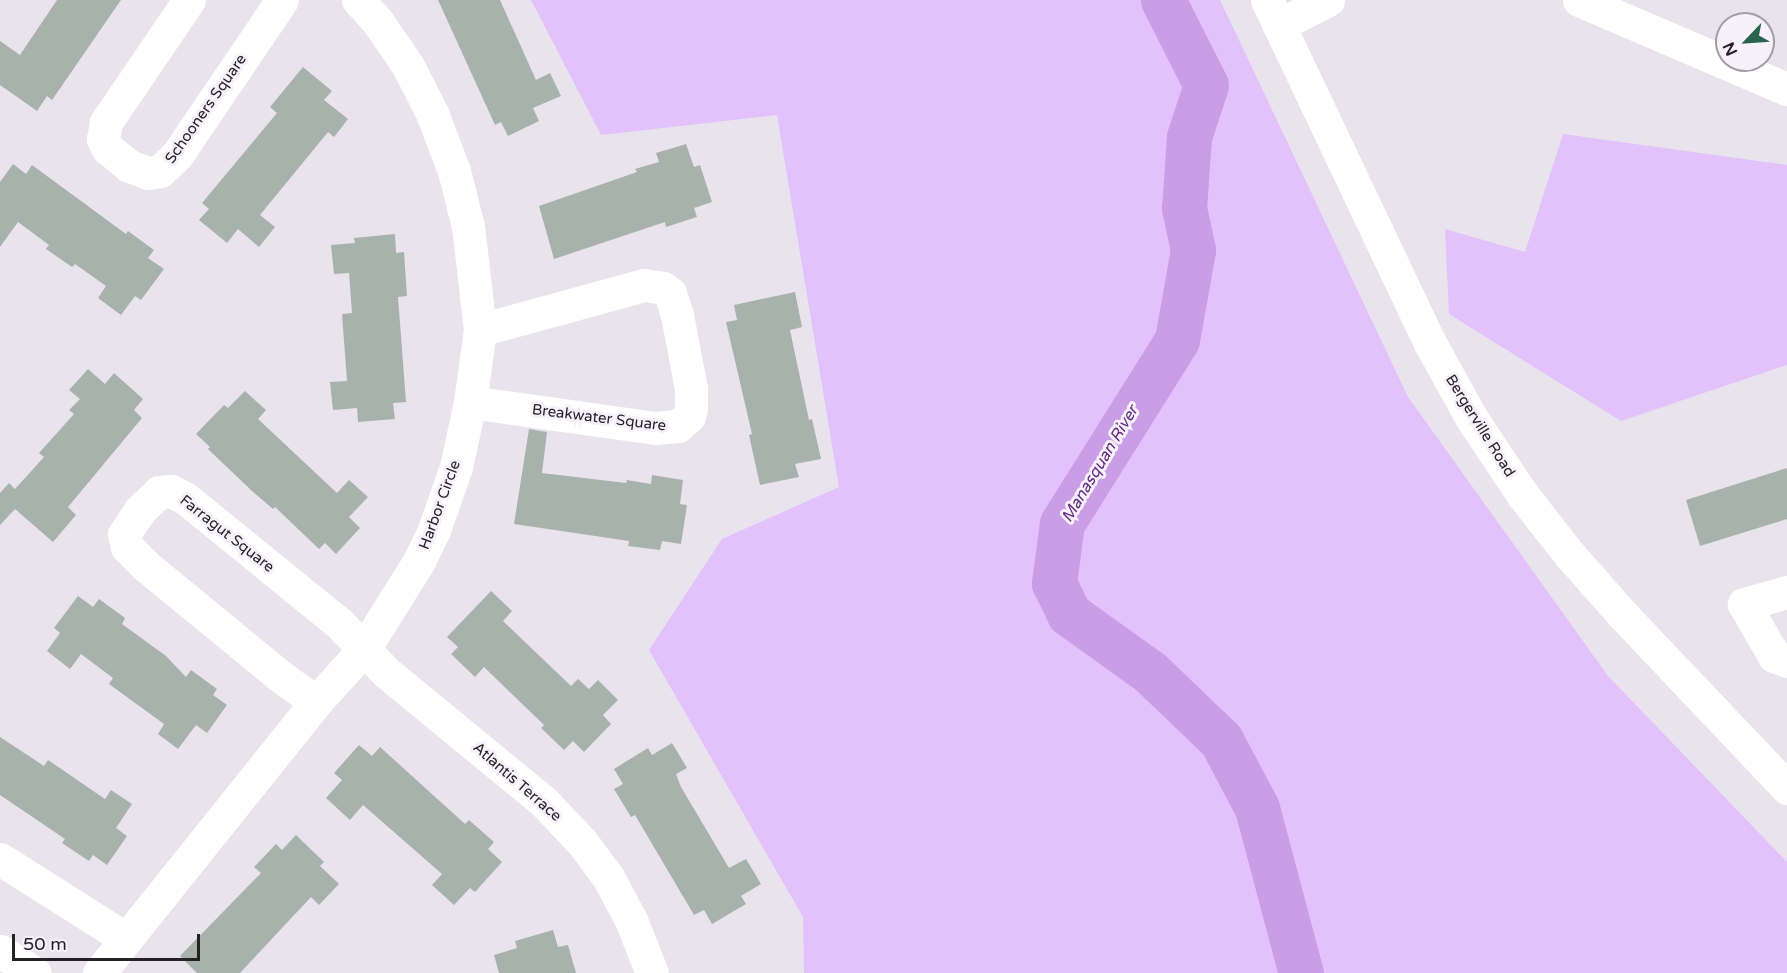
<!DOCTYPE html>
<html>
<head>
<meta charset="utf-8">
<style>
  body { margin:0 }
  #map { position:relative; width:1787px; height:973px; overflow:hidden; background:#e9e3ee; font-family:"Varela Round",sans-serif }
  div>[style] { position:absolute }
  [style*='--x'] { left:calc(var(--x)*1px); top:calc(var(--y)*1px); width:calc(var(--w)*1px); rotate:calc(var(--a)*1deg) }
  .green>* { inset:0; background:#e3c1fa }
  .river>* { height:45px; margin:-22.5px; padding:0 22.5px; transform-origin:22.5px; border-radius:22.5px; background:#ca9de6 }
  .building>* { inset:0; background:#a7b2ad }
  .minor>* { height:33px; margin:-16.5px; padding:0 16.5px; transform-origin:16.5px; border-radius:16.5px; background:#fff }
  span { translate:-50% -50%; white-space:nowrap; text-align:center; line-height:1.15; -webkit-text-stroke:6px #f7f1fb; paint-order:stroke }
  .street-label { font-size:15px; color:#242226 }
  .water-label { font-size:16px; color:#61297f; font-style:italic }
  .north { position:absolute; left:1715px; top:12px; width:60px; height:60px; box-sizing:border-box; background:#f7f1fb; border:2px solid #a39ea6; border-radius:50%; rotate:245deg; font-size:16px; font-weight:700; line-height:24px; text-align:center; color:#242226 }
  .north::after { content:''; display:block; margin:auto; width:21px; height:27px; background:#2b644c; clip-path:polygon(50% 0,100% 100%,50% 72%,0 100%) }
  .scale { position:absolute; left:12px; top:934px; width:188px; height:27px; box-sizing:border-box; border:3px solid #242226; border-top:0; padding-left:8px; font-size:18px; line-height:21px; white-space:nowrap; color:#242226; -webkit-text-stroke:4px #f7f1fb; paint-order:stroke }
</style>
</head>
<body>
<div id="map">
  <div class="green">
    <div style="clip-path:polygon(531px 0,1220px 0,1408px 397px,1608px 676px,1787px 862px,1787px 973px,804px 973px,803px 917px,649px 650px,722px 539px,839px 487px,777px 115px,601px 135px)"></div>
    <div style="clip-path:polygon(1563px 134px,1787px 165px,1787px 365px,1621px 421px,1449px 314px,1445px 229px,1525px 252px)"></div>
  </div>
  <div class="river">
    <div style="--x:1163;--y:0;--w:95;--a:63.2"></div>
    <div style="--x:1206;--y:85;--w:55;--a:108.1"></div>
    <div style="--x:1189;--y:137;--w:71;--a:94"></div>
    <div style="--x:1184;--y:208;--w:43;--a:77.9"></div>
    <div style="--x:1193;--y:250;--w:91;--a:100.1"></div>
    <div style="--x:1177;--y:340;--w:216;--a:122.1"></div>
    <div style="--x:1062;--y:523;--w:61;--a:97.6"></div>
    <div style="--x:1054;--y:583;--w:34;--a:64"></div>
    <div style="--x:1069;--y:614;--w:100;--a:35.6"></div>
    <div style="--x:1150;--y:672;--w:98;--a:43.8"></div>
    <div style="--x:1221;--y:740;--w:77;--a:62.1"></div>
    <div style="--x:1257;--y:808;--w:171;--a:75.1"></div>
  </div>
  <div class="building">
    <div style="clip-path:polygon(57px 0,121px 0,52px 100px,47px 96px,37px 111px,0 85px,0 41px,20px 55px)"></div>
    <div style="clip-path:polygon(438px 0,500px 0,536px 80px,550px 73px,561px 96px,533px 108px,539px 121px,508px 136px,501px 122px,495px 125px)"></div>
    <div style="clip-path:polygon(303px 67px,332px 91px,324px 100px,348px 119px,334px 137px,328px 132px,260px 215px,275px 227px,259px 247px,238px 229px,227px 243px,199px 220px,209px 209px,202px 203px,277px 113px,270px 107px)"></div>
    <div style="clip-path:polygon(686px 144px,694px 167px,700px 165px,712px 202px,694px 208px,697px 217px,666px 227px,665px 222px,554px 259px,539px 206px,637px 172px,635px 169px,659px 162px,656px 153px)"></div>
    <div style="clip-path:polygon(13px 164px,26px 174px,32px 165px,126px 234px,128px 231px,154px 250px,148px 258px,164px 269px,141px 300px,135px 296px,121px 315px,98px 298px,106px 286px,75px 264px,72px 267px,46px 249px,49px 245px,18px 222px,0 247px,0 182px)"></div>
    <div style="clip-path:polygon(395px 234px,396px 253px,404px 252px,407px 296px,398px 297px,406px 402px,393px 403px,395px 419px,358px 422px,357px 408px,333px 410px,330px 382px,347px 381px,342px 314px,352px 313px,349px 273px,334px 274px,331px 245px,355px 243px,354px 238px)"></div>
    <div style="clip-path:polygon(795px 292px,802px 327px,790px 330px,809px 420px,812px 419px,821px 459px,795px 464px,799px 477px,760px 485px,749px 435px,752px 434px,726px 322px,737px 320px,734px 305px)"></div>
    <div style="clip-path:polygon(88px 369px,105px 384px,114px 373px,143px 399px,134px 410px,142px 418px,68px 507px,76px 515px,53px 542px,15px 509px,0 525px,0 493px,9px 483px,15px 489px,44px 457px,39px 453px,74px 414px,69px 410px,80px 399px,69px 390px)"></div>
    <div style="clip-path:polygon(245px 391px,266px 410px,258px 419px,337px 493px,349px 480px,368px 497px,349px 517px,360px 528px,336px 554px,325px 543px,319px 549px,275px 507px,273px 509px,252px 491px,208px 449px,210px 447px,196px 434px,224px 405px,228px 408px)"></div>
    <div style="clip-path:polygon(529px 429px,547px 432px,542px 473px,626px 483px,627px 480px,651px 484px,652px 475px,683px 480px,680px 504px,687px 505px,681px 544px,662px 541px,660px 550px,628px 546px,629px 541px,514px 524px)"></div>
    <div style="clip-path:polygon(1787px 468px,1787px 519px,1700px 546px,1686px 500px)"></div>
    <div style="clip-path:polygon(491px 591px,512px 611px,503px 621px,571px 686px,578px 679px,589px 689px,598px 680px,618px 700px,603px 715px,611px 724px,584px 752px,573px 741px,564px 750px,541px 728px,544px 725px,484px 667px,475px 677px,451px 654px,458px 647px,447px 637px)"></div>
    <div style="clip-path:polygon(78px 596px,93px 607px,99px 599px,125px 618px,122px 624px,166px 656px,186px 677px,191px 670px,217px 689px,213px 695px,227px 705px,207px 733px,196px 725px,178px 749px,158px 734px,164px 724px,109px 684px,113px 678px,81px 654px,70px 669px,47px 651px,60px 633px,54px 628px)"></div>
    <div style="clip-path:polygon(0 737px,44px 766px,48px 760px,105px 799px,111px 790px,132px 804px,116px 828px,127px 836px,107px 865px,93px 855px,89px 861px,62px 843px,65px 839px,0 795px)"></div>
    <div style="clip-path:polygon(672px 743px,687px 768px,676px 774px,681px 787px,729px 868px,746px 859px,761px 884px,741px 896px,746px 904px,712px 924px,704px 910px,694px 915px,635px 815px,631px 817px,614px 789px,623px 784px,614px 769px,648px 748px,652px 755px)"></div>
    <div style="clip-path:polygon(359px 745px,372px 756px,380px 747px,465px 824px,469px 820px,494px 842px,488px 849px,502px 862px,475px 892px,470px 888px,454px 905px,432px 885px,442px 874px,363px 805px,350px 820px,326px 798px,342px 780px,334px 773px)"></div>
    <div style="clip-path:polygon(296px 835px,324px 862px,320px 866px,339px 884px,319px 905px,311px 897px,240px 973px,197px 973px,180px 956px,261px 873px,254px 867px,276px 844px,282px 850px)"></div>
    <div style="clip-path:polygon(553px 930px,558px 947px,568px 945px,576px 973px,499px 973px,494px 955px,517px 948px,515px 941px)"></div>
  </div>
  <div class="minor">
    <div style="--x:189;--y:0;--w:148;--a:124.2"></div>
    <div style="--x:106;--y:122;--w:17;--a:100"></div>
    <div style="--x:103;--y:139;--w:10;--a:66"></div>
    <div style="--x:107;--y:148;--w:28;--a:39"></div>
    <div style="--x:129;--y:166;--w:20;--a:20"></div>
    <div style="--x:148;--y:173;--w:12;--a:-9"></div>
    <div style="--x:160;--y:171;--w:23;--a:-43"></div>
    <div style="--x:177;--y:155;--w:187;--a:-55.9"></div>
    <div style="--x:1267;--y:0;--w:380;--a:64.6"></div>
    <div style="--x:1430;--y:343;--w:87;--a:61.1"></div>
    <div style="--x:1472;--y:419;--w:90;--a:56.3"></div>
    <div style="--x:1522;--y:494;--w:76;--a:51.9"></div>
    <div style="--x:1569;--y:554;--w:80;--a:48.5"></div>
    <div style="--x:1622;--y:614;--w:240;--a:46.5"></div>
    <div style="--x:1579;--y:0;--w:226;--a:23.2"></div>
    <div style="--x:1279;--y:25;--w:55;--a:-27"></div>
    <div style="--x:470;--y:402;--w:187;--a:8"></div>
    <div style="--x:655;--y:428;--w:23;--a:-5"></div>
    <div style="--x:678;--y:426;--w:15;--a:-42"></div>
    <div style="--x:689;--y:416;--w:8;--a:-76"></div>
    <div style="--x:691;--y:408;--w:19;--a:-90"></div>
    <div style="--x:691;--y:389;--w:75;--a:-100.7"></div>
    <div style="--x:677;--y:315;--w:23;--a:-108"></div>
    <div style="--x:670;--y:293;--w:9;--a:-144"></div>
    <div style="--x:663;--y:288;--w:19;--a:-171"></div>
    <div style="--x:644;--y:285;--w:170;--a:164.7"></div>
    <div style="--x:1787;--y:592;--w:45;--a:164.4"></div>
    <div style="--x:1744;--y:604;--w:60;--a:60"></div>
    <div style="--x:1774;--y:656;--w:14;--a:21"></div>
    <div style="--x:316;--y:702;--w:44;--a:-144.2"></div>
    <div style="--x:280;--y:676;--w:173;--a:-140.6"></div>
    <div style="--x:146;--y:566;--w:27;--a:-135"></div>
    <div style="--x:127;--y:547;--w:13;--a:-103"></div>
    <div style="--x:124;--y:534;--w:29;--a:-56"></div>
    <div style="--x:140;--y:510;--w:26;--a:-43"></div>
    <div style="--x:159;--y:492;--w:12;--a:-5"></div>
    <div style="--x:171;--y:491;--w:16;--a:27"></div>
    <div style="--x:185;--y:498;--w:198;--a:39.1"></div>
    <div style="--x:339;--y:623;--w:69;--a:46.2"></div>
    <div style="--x:387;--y:673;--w:202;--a:39.4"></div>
    <div style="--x:543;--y:801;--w:57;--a:46.4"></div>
    <div style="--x:582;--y:842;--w:44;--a:53.4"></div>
    <div style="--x:608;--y:877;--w:49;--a:61.9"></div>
    <div style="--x:631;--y:920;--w:57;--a:68.4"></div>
    <div style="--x:0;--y:859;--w:148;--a:32.3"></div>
    <div style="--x:0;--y:951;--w:41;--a:32.2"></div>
    <div style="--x:99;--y:973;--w:347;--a:-51.3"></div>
    <div style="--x:316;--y:702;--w:72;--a:-47.8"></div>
    <div style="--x:364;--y:649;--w:102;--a:-57.9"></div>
    <div style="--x:418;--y:563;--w:37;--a:-64"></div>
    <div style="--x:434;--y:530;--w:67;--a:-70.8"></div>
    <div style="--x:456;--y:467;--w:66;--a:-77.8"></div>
    <div style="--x:470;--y:402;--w:73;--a:-82.1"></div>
    <div style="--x:480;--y:330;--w:104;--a:-96.6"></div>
    <div style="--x:468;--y:227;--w:58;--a:-104"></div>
    <div style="--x:454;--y:171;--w:62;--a:-110.8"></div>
    <div style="--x:432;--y:113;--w:53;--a:-117.1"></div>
    <div style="--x:408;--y:66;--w:53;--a:-124.3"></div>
    <div style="--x:378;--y:22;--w:30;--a:-132"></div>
  </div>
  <div class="street-label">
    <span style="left:206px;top:109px;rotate:-55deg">Schooners Square</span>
    <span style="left:599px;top:418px;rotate:7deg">Breakwater Square</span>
    <span style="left:1480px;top:426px;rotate:58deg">Bergerville Road</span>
    <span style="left:440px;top:505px;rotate:-70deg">Harbor Circle</span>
    <span style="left:227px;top:534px;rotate:38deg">Farragut Square</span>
    <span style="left:517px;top:782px;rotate:41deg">Atlantis Terrace</span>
  </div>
  <div class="water-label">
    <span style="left:1100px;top:464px;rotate:-59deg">Manasquan River</span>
  </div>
  <div class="north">N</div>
  <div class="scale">50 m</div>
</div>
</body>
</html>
